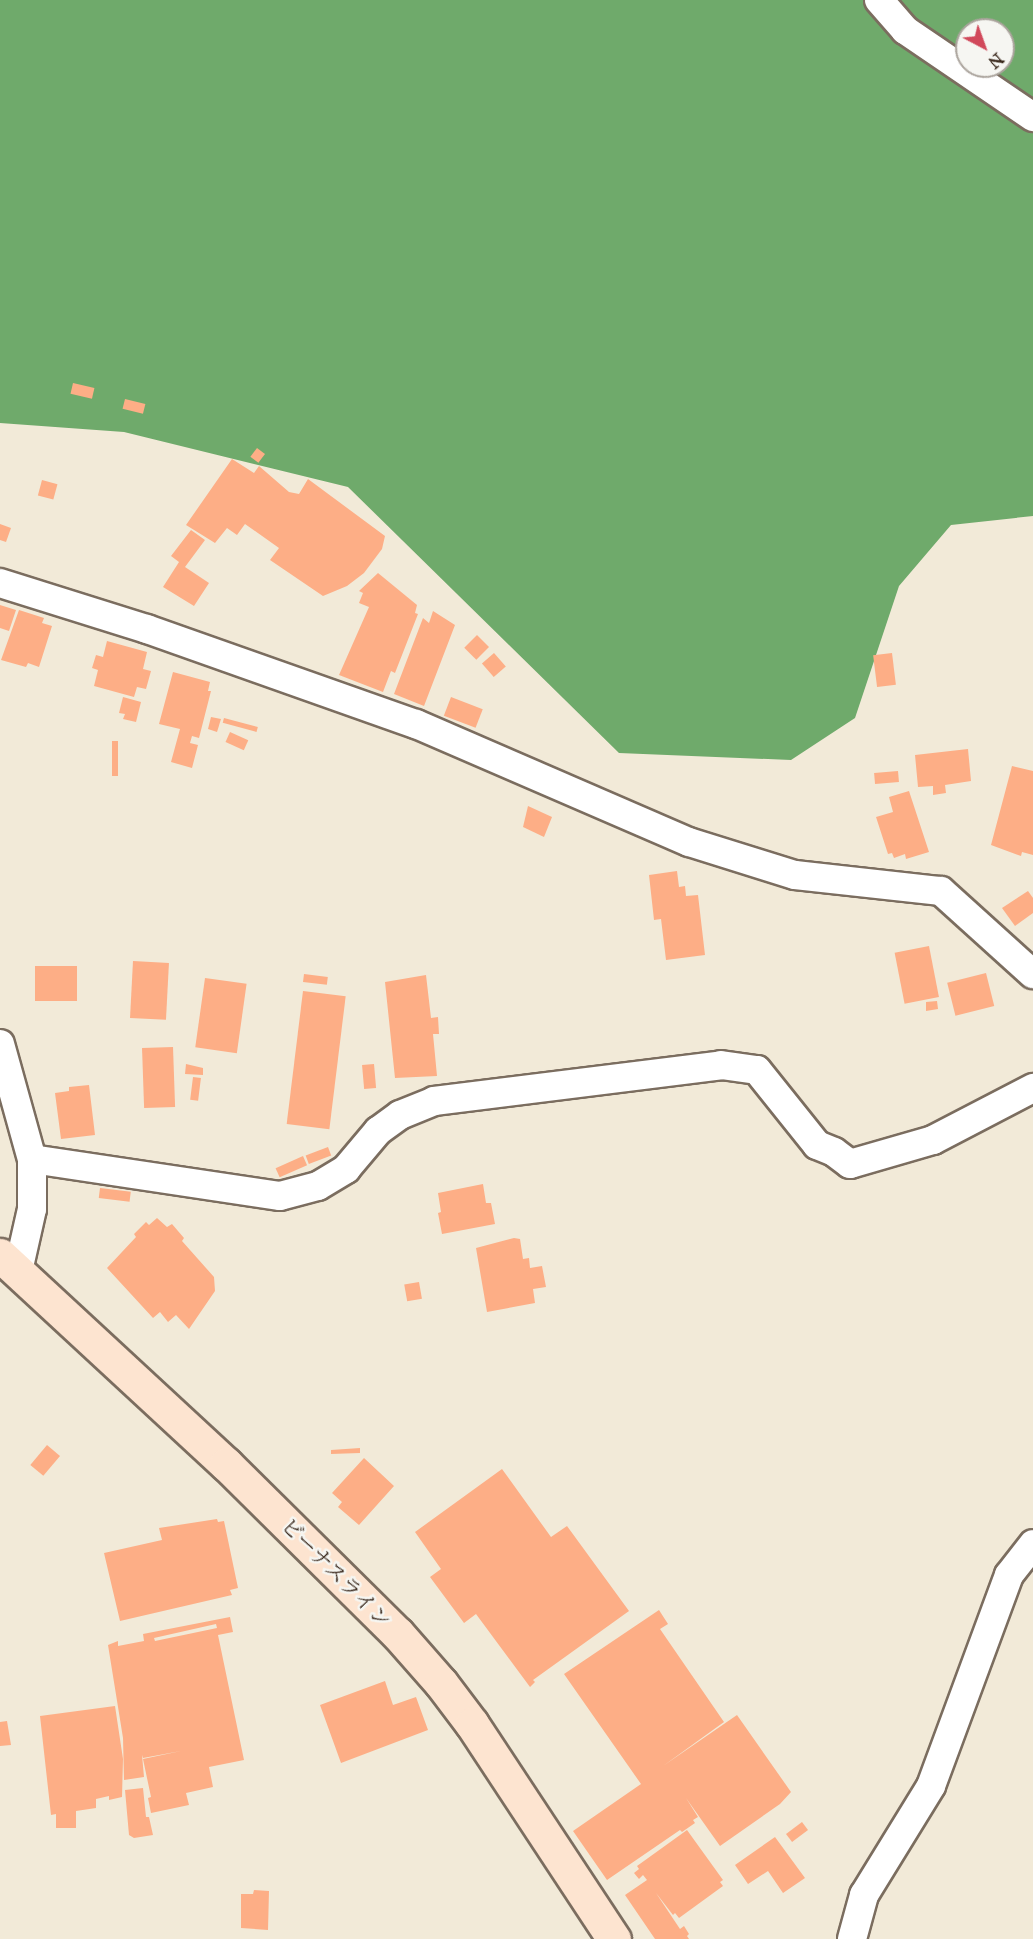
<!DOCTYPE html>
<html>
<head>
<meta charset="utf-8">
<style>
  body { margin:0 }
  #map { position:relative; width:1033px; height:1939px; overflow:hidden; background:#f2ead8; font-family:"IM FELL Great Primer","Noto Serif JP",serif }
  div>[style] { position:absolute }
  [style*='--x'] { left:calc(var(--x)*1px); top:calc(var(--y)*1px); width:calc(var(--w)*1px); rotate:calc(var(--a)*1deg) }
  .forest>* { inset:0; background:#6faa6b }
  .building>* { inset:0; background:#fdae86; transform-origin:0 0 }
  .roads { filter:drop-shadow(2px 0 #7b6d5f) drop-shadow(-2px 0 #7b6d5f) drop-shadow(0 2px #7b6d5f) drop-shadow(0 -2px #7b6d5f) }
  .minor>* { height:28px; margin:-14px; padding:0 14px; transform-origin:14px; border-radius:14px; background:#fff }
  .secondary>* { height:33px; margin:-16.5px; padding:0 16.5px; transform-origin:16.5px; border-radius:16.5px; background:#fde4d0 }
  span { translate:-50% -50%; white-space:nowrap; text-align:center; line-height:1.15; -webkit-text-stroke:5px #f6f6f2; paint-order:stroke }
  .street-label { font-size:21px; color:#3b2a1e }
  .north { position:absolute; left:955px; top:18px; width:60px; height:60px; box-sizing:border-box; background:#f6f6f2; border:2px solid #aba49d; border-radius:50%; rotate:139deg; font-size:16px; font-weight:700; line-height:24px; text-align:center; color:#3b2a1e }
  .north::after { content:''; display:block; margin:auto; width:21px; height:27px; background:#d1495b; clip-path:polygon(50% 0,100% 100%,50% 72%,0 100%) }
</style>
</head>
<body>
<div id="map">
  <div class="forest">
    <div style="clip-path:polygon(evenodd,0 0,1033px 0,1033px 516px,951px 525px,899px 586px,855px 718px,791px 760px,619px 753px,348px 487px,124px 432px,0 423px,0 0,967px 30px,1003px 30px,1003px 66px,967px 66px,967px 30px)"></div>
  </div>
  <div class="building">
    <div style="left:73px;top:383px;width:22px;height:11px;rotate:13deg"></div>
    <div style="left:125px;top:399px;width:21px;height:10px;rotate:14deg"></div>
    <div style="left:257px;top:448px;width:10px;height:11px;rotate:37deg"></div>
    <div style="clip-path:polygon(232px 459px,254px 473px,259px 466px,289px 492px,299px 494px,308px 479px,385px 536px,382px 549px,364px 573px,347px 586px,323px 596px,270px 560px,279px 548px,245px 524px,237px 535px,227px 528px,215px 543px,186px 525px)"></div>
    <div style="left:42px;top:480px;width:16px;height:16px;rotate:15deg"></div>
    <div style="clip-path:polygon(0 524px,11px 528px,6px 542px,0 540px)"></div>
    <div style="clip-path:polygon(191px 530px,205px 540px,185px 567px,209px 583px,194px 606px,163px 587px,179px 562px,171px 556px)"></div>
    <div style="clip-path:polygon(378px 573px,417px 605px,415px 613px,418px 614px,395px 673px,391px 671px,383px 692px,339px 675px,369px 607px,359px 603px,363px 593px,359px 591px)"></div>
    <div style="clip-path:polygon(0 605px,16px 610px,9px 631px,0 628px)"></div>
    <div style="clip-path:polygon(19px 610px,44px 618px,42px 623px,52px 626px,39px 667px,28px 663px,26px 667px,1px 660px)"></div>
    <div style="clip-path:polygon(433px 611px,455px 625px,424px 706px,394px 694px,423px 618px,429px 623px)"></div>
    <div style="left:477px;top:635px;width:17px;height:18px;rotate:45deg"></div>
    <div style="clip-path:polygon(107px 641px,147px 652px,143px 669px,151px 671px,146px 689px,137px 687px,134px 697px,94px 686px,98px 670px,92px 668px,96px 655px,103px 657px)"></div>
    <div style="left:494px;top:653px;width:18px;height:16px;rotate:49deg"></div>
    <div style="left:892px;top:653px;width:32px;height:19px;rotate:83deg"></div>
    <div style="clip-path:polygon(173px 672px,210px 682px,208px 691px,211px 691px,199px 738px,192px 736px,190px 743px,198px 745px,192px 768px,171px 762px,180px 729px,159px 724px)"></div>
    <div style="clip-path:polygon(123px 697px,141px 702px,136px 722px,123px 719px,125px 714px,119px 713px)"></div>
    <div style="left:451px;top:697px;width:34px;height:20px;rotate:21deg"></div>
    <div style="clip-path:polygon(211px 717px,221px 719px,217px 732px,208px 729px)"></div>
    <div style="left:224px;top:718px;width:35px;height:5px;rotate:15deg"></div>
    <div style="left:230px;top:732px;width:20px;height:11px;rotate:24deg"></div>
    <div style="left:112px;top:741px;width:6px;height:35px"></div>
    <div style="clip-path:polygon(968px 749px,971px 781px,945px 785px,946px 793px,933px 795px,933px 786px,918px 787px,915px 755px)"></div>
    <div style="clip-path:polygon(1012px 766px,1033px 771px,1033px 855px,1022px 852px,1021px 856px,991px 845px)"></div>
    <div style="left:898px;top:771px;width:11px;height:24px;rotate:85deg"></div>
    <div style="clip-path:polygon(909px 791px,929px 852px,906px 859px,905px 854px,894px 858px,892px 853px,888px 854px,876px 817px,893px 812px,889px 797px)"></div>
    <div style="clip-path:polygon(528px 806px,552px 817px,544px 837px,523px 827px)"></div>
    <div style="clip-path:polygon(677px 871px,679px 887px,685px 886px,686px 896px,698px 895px,705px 955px,666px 960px,661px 919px,654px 920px,649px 875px)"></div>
    <div style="clip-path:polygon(1028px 891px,1033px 898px,1033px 913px,1015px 926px,1002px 908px)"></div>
    <div style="left:929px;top:946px;width:52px;height:35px;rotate:79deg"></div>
    <div style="left:133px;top:961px;width:36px;height:57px;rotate:3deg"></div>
    <div style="left:35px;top:966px;width:42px;height:35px"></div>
    <div style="left:986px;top:973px;width:34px;height:40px;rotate:76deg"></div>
    <div style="left:304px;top:974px;width:24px;height:8px;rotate:7deg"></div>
    <div style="clip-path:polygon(426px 975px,431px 1018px,438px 1017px,439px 1034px,433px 1034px,437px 1076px,395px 1078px,385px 982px)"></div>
    <div style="left:205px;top:978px;width:42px;height:70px;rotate:8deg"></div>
    <div style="left:303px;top:991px;width:43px;height:134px;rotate:7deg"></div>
    <div style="clip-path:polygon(937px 1001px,938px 1009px,926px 1011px,926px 1002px)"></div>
    <div style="left:173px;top:1047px;width:60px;height:31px;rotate:88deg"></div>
    <div style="clip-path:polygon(186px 1064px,203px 1068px,203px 1075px,185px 1074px)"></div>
    <div style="left:374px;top:1064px;width:24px;height:12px;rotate:85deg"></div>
    <div style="left:193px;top:1077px;width:8px;height:23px;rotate:7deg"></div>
    <div style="clip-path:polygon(89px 1085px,95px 1135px,61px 1139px,55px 1093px,69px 1091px,69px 1087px)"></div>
    <div style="left:328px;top:1147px;width:9px;height:24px;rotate:69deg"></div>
    <div style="left:303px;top:1156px;width:10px;height:30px;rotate:66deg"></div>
    <div style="clip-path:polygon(483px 1184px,486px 1203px,491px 1203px,495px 1224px,442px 1234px,438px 1213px,441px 1212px,438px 1193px)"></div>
    <div style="left:100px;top:1188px;width:31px;height:10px;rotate:7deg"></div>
    <div style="clip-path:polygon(157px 1218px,167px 1227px,172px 1224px,184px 1238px,182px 1241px,214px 1277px,215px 1291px,189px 1329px,176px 1315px,168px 1322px,160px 1312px,153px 1318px,107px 1268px,136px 1237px,134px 1234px,146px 1222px,149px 1225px)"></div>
    <div style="clip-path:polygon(514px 1238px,520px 1239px,523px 1259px,529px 1258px,530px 1268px,542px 1266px,546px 1287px,533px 1289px,535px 1303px,487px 1312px,476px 1248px)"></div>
    <div style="left:419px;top:1282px;width:17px;height:15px;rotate:80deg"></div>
    <div style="left:47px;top:1445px;width:17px;height:26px;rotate:40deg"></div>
    <div style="clip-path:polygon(360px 1448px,360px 1453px,331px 1454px,331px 1450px)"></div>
    <div style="clip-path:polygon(364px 1458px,394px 1486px,359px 1525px,338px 1507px,342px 1502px,332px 1493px)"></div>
    <div style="clip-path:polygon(502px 1469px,551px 1537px,567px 1526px,629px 1611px,533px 1680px,535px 1682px,530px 1687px,476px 1614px,464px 1623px,430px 1577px,441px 1569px,415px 1532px)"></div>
    <div style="clip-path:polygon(217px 1519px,218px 1522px,224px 1521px,238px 1588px,230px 1590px,232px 1595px,120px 1621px,104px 1553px,162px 1540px,159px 1528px)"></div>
    <div style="clip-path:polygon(659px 1610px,668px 1624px,660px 1629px,724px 1722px,663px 1766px,737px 1715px,791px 1792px,780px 1804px,720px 1846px,686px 1798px,698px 1817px,693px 1820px,695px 1823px,682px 1832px,680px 1830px,607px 1880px,573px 1831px,641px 1784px,564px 1674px)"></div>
    <div style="clip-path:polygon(evenodd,230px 1617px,233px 1632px,218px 1635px,244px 1760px,209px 1767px,213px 1787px,186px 1793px,189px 1805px,151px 1813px,148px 1798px,151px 1797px,143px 1759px,181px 1751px,143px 1758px,142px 1755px,144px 1777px,124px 1780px,123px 1738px,108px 1645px,118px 1641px,118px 1646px,144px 1641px,143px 1634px,230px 1617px,216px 1624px,217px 1628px,155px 1641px,154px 1638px,216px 1624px)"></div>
    <div style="clip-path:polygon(385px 1681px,393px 1705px,416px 1697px,428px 1730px,341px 1763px,320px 1705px)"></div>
    <div style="clip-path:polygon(115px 1706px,123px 1759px,122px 1797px,109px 1800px,109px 1796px,96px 1799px,96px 1808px,76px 1811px,76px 1828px,56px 1828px,56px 1814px,51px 1815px,40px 1716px)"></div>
    <div style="clip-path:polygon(7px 1721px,11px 1745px,0 1746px,0 1722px)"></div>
    <div style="clip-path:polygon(143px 1788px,146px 1817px,149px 1817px,153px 1835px,134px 1838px,129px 1835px,125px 1790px)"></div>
    <div style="left:802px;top:1822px;width:10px;height:20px;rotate:53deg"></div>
    <div style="clip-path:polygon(687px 1830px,723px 1880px,720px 1882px,723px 1886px,679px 1918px,675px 1913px,673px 1915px,656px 1893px,680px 1929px,684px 1926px,689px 1934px,687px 1936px,689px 1939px,655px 1939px,625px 1895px,647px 1880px,643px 1875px,639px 1879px,634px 1873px,639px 1869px,637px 1866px)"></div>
    <div style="clip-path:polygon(775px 1837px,805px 1878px,783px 1893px,768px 1871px,748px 1884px,735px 1865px)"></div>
    <div style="clip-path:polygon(254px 1890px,269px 1891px,268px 1930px,241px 1928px,241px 1894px,253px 1894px)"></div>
  </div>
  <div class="roads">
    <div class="minor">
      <div style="--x:879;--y:0;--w:40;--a:49"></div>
      <div style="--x:905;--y:30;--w:155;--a:34.2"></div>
      <div style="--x:0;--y:583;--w:154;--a:17.4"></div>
      <div style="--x:147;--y:629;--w:285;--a:19.5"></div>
      <div style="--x:416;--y:724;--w:297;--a:23.4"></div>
      <div style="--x:689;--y:842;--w:111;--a:17.3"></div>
      <div style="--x:795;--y:875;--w:147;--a:6.3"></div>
      <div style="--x:941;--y:891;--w:124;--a:42.1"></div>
      <div style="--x:0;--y:1044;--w:119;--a:74.5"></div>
      <div style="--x:32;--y:1159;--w:50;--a:90"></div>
      <div style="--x:32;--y:1209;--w:64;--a:102.7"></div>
      <div style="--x:32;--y:1159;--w:251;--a:8.5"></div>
      <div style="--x:280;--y:1196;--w:39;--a:-15"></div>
      <div style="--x:318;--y:1186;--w:33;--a:-31"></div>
      <div style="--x:346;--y:1169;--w:50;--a:-49.9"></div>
      <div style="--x:378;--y:1131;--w:27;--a:-36"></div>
      <div style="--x:400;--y:1115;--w:37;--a:-22"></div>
      <div style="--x:434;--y:1101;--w:289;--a:-7.1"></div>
      <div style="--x:721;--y:1065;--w:36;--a:8"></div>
      <div style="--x:757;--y:1070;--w:96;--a:51.3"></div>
      <div style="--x:817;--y:1145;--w:18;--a:22"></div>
      <div style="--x:834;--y:1152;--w:20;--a:37"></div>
      <div style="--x:850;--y:1164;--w:86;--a:-16.1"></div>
      <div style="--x:933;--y:1140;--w:113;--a:-27.5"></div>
      <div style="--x:852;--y:1939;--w:46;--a:-74.7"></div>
      <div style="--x:864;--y:1895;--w:128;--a:-58.4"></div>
      <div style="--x:931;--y:1786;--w:225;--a:-69.7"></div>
      <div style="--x:1009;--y:1575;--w:39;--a:-52"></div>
    </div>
    <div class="secondary">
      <div style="--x:0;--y:1255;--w:308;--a:42.8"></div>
      <div style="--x:226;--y:1464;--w:240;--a:44.7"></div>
      <div style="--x:397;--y:1633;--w:67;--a:48.7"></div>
      <div style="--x:441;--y:1683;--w:51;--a:52.9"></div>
      <div style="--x:472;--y:1724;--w:258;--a:56.6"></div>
    </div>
  </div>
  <div class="street-label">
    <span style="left:336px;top:1573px;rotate:45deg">ビーナスライン</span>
  </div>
  <div class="north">N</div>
</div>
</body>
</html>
